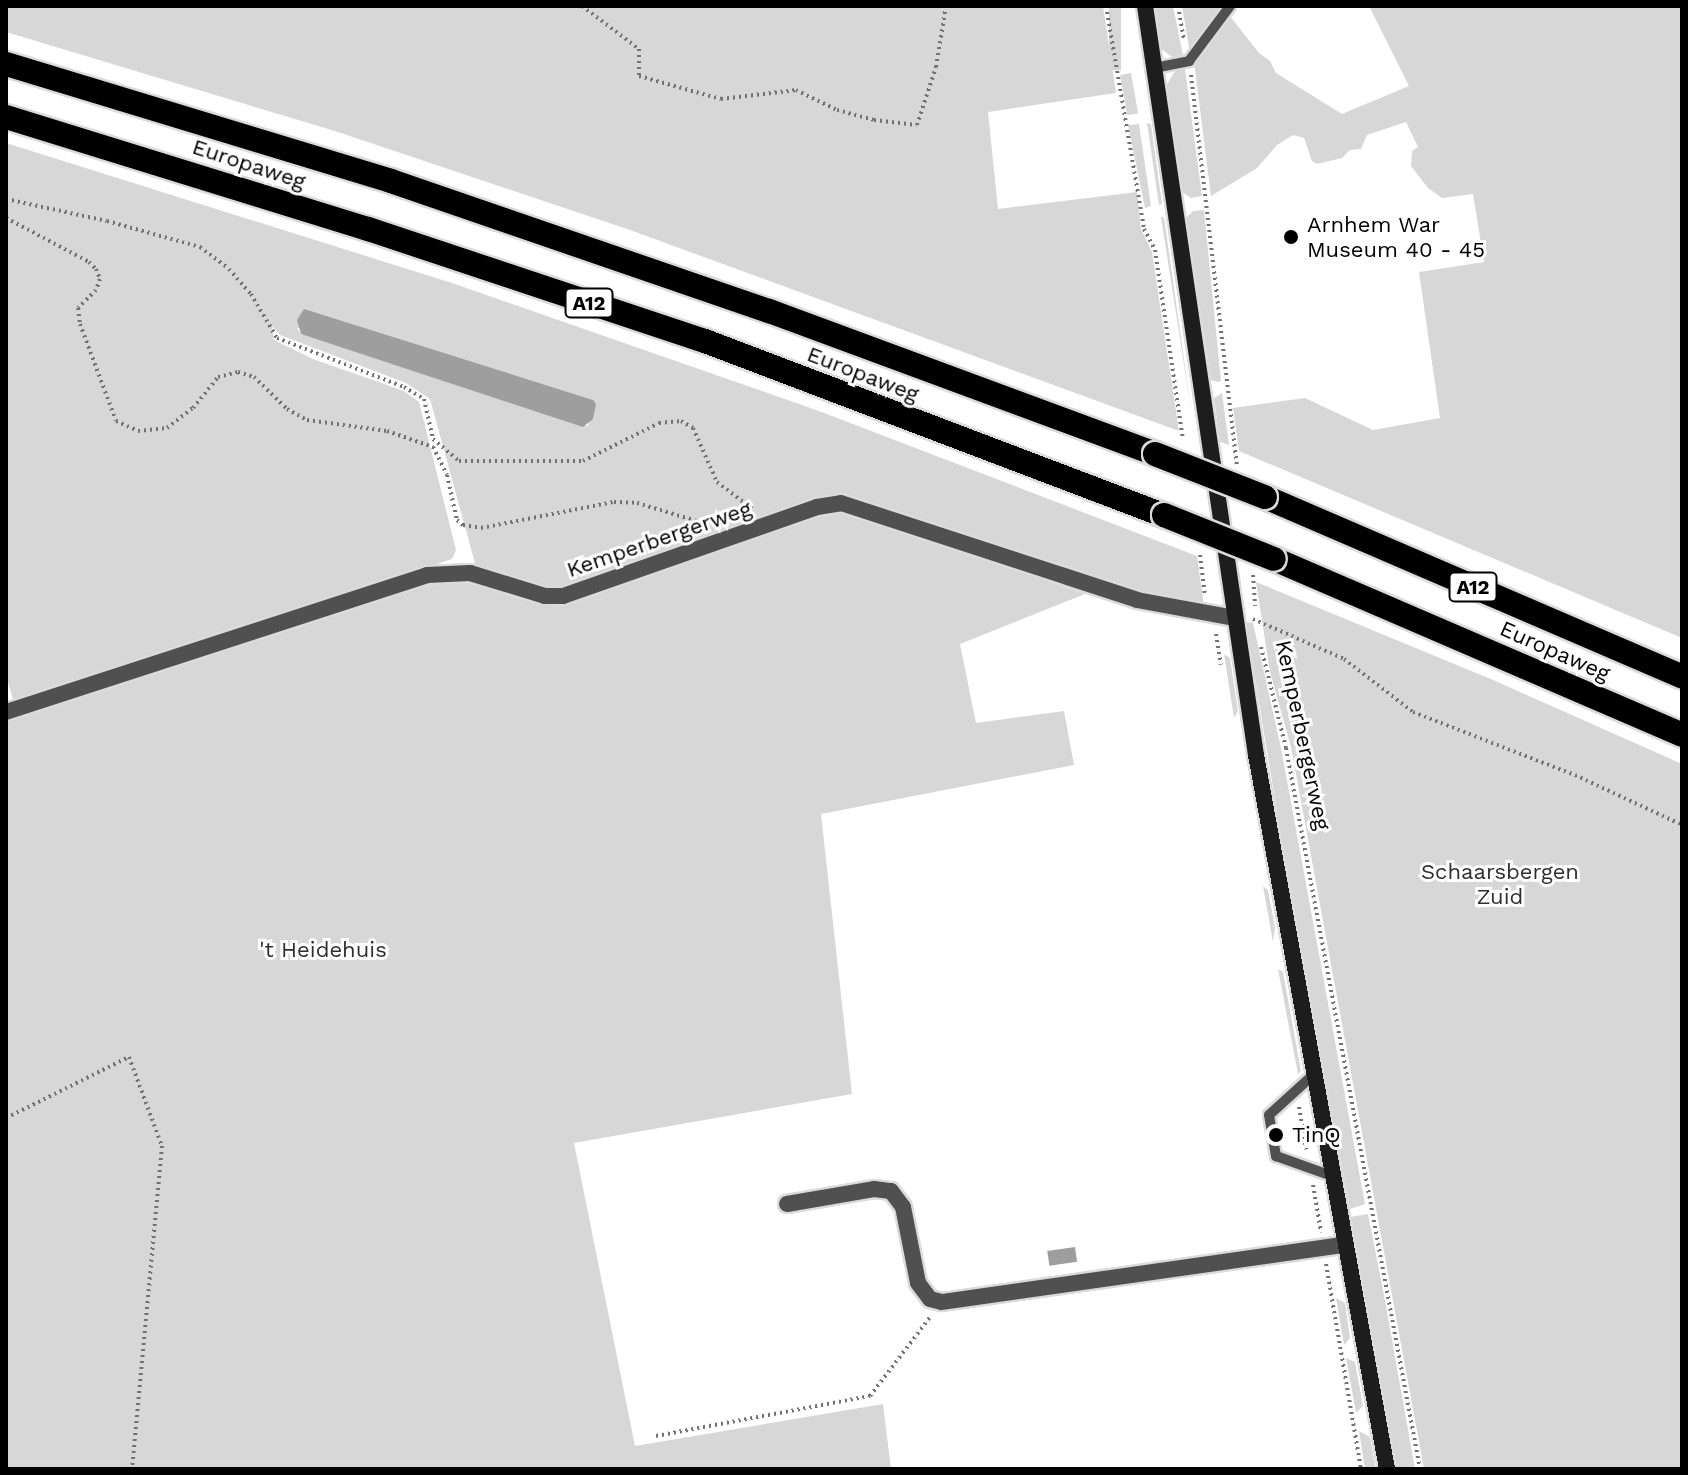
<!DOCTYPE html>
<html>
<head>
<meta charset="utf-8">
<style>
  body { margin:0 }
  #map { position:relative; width:1688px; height:1475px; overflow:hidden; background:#fff; font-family:"Work Sans",sans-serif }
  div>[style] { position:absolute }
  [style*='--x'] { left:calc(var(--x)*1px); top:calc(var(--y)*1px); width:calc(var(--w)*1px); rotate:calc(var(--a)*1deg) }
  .green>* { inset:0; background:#d7d7d7; transform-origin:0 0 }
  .water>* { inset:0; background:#9e9e9e; transform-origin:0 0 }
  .path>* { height:4px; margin-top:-2px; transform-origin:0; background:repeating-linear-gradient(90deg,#727272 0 2px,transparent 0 6px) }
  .roads { filter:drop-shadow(2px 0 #dbdbdb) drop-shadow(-2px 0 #dbdbdb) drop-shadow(0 2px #dbdbdb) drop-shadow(0 -2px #dbdbdb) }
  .service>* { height:10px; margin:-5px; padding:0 5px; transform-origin:5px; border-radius:5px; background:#505050 }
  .minor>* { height:16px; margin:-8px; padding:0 8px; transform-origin:8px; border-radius:8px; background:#505050 }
  .secondary>* { height:16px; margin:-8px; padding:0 8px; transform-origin:8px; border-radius:8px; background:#1d1d1d }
  .motorway>* { height:24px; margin:-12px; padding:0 12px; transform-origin:12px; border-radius:12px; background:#000 }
  .bridges { filter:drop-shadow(2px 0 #dbdbdb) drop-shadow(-2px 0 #dbdbdb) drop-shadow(0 2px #dbdbdb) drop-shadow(0 -2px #dbdbdb) }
  .motorway-bridge>* { height:24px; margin:-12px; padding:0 12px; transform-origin:12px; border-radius:12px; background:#000 }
  .dots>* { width:22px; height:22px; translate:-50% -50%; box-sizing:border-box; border:4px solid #fff; border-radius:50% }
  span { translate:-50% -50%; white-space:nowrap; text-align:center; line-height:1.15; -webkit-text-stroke:6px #fff; paint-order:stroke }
  .shield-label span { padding:2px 6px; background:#fff; border:2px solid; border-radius:6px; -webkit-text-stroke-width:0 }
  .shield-label { font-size:20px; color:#000; font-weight:700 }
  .street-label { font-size:22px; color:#000 }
  .poi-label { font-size:22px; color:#000 }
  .left { translate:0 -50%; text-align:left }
  .park-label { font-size:22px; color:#2e2e2e }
  .frame { position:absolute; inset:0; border:8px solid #000; pointer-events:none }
</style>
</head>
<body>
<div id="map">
  <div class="green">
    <div style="clip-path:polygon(6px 6px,1103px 6px,1116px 93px,988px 112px,998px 209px,1137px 192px,1141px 229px,1152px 252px,1179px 431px,630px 230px,335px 131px,6px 32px)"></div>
    <div style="left:1109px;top:6px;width:12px;height:64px"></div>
    <div style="clip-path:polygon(1155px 6px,1173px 6px,1183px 55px,1172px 57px,1161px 49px)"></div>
    <div style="clip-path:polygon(1182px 6px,1225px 6px,1190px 53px)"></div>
    <div style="clip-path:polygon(1369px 6px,1682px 6px,1682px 638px,1239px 451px,1233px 408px,1305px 398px,1373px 430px,1440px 418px,1419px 272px,1484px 262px,1473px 194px,1442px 198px,1428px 188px,1411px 166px,1412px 151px,1418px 147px,1406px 122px,1367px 135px,1361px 149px,1350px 150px,1342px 158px,1317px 164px,1312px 161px,1304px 138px,1293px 135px,1277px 145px,1257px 168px,1211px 196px,1194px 62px,1229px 15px,1259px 53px,1270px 61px,1276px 73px,1342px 114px,1409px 86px)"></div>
    <div style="clip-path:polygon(1185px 69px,1202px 196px,1191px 198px,1182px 192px,1166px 86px,1175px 71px)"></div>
    <div style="left:1131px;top:73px;width:41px;height:11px;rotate:80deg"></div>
    <div style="clip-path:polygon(1147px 123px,1151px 124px,1162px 204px,1159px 205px)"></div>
    <div style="clip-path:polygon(1139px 124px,1151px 206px,1145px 208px,1128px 125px)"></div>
    <div style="clip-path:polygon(evenodd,6px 143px,452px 283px,819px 411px,1197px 556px,1204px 605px,1140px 593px,860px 502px,564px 590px,545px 590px,476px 567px,430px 399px,406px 383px,280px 335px,272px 326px,274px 340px,313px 359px,404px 391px,419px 402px,456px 550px,452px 559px,19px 703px,13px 700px,6px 675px,6px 143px,297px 328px,487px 368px,593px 400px,588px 426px,301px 334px,297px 328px)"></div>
    <div style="clip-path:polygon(1204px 210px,1221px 381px,1218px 382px,1211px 380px,1186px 218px,1193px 211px)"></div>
    <div style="clip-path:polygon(1161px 217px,1164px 217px,1192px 416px)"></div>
    <div style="clip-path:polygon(1222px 393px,1229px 445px,1220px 442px,1214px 398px)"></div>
    <div style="clip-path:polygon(842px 509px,1046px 575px,1044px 580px,1085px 594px,960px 644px,976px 723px,1064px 711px,1074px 765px,821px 814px,852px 1094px,574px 1143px,635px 1446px,883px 1404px,891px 1469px,6px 1469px,6px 716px,430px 581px,470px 579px,546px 603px,818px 513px)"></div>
    <div style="clip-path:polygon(1256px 582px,1493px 680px,1682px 764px,1682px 1469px,1424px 1469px,1291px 747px,1270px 672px)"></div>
    <div style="clip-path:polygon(1246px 622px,1253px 623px,1281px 748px,1365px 1204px,1350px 1209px,1286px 868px)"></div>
    <div style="clip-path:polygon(1224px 654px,1230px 658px,1238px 711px,1234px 718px)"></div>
    <div style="clip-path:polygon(1263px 886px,1268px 890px,1275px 928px,1273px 942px)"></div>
    <div style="clip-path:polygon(1278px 969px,1283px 972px,1301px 1071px,1298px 1074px)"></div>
    <div style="clip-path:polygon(1368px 1214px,1384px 1295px,1415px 1469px,1397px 1469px,1385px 1406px,1350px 1217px)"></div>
    <div style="clip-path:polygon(1336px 1298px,1345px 1303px,1350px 1338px,1344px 1345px)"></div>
    <div style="clip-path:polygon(1346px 1358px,1355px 1362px,1363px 1406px,1356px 1413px)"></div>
    <div style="clip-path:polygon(1359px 1431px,1370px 1437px,1376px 1469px,1365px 1469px)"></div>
  </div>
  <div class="water">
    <div style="clip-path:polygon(304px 309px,593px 400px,596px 404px,593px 419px,583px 427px,301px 334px,297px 320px)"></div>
    <div style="left:1075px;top:1247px;width:15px;height:28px;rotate:82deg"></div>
  </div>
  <div class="path">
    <div style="--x:582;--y:6;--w:71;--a:37"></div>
    <div style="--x:639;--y:49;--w:27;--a:90"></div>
    <div style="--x:639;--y:76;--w:85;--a:15.7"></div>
    <div style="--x:721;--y:99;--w:76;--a:-6.8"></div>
    <div style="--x:796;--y:90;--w:46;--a:26"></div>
    <div style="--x:837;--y:110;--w:38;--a:15"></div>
    <div style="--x:874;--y:120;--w:43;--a:6.6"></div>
    <div style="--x:917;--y:125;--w:61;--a:-71.9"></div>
    <div style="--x:936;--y:67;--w:62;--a:-80.7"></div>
    <div style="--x:1106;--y:6;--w:226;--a:80.3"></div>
    <div style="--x:1144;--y:229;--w:24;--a:62"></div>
    <div style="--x:1155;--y:250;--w:191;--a:81.6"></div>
    <div style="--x:1178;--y:6;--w:34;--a:80"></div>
    <div style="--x:1191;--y:75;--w:392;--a:83.3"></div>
    <div style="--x:6;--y:199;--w:103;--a:12.3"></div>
    <div style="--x:107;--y:221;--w:97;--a:15.6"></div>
    <div style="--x:200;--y:247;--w:36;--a:37"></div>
    <div style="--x:229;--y:269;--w:33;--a:49"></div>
    <div style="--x:251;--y:294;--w:51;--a:59.4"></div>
    <div style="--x:277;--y:338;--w:136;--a:21.1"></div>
    <div style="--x:404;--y:387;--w:23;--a:31"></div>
    <div style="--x:424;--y:399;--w:41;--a:77.3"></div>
    <div style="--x:433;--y:439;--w:34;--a:40"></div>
    <div style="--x:459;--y:461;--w:124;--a:0"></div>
    <div style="--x:583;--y:461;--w:85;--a:-26.6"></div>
    <div style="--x:659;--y:423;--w:22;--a:-5"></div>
    <div style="--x:681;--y:421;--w:14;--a:30"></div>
    <div style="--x:693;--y:428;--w:59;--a:66"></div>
    <div style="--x:717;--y:482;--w:46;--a:37.1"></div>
    <div style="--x:6;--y:218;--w:94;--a:27.9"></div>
    <div style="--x:89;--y:262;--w:10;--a:45"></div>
    <div style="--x:96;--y:269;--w:11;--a:68"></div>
    <div style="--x:100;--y:279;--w:12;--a:110"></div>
    <div style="--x:96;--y:290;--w:25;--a:135"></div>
    <div style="--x:78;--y:308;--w:16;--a:83"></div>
    <div style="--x:80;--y:324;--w:103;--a:69.6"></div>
    <div style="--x:116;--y:421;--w:24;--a:24"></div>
    <div style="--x:138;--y:431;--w:29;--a:-6"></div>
    <div style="--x:167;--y:428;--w:33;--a:-38"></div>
    <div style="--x:193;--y:408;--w:40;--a:-51"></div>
    <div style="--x:218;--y:377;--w:21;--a:-14"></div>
    <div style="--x:238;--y:372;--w:17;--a:17"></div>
    <div style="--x:254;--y:377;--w:46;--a:44.1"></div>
    <div style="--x:287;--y:409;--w:23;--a:29"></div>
    <div style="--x:307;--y:420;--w:81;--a:7.8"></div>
    <div style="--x:387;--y:431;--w:49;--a:19.2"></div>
    <div style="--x:433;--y:447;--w:31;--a:63"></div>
    <div style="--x:447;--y:475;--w:46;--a:77.5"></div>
    <div style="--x:457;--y:520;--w:8;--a:40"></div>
    <div style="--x:463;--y:525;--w:18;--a:9"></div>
    <div style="--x:481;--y:528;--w:136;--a:-11.1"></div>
    <div style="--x:614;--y:502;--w:23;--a:2"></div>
    <div style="--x:637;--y:503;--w:76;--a:16.8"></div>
    <div style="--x:1200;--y:555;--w:39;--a:83"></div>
    <div style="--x:1253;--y:575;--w:31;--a:86"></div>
    <div style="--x:1253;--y:619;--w:99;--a:23.7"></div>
    <div style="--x:1344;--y:659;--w:87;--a:37.5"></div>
    <div style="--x:1413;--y:712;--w:174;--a:21.3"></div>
    <div style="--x:1575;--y:775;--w:118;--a:25"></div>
    <div style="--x:1216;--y:634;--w:31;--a:81"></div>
    <div style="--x:1261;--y:647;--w:104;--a:76.1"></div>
    <div style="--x:1286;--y:748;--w:733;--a:79.47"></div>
    <div style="--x:1299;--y:1107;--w:43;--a:80.5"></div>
    <div style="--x:6;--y:1118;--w:137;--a:-26.4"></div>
    <div style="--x:129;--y:1057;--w:95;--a:69.7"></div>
    <div style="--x:162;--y:1146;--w:324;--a:95.3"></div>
    <div style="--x:1313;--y:1185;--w:48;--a:80.3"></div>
    <div style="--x:1326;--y:1264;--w:208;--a:80.3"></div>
    <div style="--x:656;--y:1436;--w:218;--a:-10.6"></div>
    <div style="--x:870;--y:1396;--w:101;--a:-52.7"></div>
  </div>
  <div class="roads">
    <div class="service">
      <div style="--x:1154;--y:68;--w:36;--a:-11"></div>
      <div style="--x:1189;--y:61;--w:69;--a:-53.3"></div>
      <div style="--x:1313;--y:1075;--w:59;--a:137.7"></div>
      <div style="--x:1269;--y:1115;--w:42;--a:80.3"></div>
      <div style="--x:1276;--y:1156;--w:59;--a:19.7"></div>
    </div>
    <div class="minor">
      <div style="--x:6;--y:712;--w:443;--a:-18"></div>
      <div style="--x:427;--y:575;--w:43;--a:-2.7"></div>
      <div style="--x:470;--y:573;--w:78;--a:17"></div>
      <div style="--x:545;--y:596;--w:18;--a:0"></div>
      <div style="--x:563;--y:596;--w:269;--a:-19.3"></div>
      <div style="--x:817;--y:507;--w:24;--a:-9"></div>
      <div style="--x:841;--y:503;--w:311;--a:18.1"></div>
      <div style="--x:1137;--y:600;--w:100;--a:10.4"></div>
      <div style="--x:787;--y:1204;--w:88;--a:-9.8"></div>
      <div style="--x:874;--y:1189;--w:17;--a:7"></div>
      <div style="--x:891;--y:1191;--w:20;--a:53"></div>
      <div style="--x:903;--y:1207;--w:77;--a:78.8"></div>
      <div style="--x:918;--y:1283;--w:20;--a:53"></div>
      <div style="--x:930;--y:1299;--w:12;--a:14"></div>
      <div style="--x:942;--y:1302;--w:407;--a:-8.1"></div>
    </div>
    <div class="secondary">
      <div style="--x:1145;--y:6;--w:757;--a:81.57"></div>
      <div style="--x:1256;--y:755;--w:726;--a:79.6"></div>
    </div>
    <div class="motorway">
      <div style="--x:6;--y:64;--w:402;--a:16.9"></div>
      <div style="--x:391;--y:181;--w:400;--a:19"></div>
      <div style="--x:769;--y:311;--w:412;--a:20.3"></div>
      <div style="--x:6;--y:117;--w:379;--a:17.2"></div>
      <div style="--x:368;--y:229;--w:355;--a:18.4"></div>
      <div style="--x:705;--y:341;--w:491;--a:20.8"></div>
      <div style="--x:1265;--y:497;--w:454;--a:23.3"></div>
      <div style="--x:1274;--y:559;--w:444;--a:23.3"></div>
    </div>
  </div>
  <div class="bridges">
    <div class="motorway-bridge">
      <div style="--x:1155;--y:454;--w:118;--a:21.4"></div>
      <div style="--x:1164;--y:515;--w:118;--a:21.8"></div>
    </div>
  </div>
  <div class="dots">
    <div style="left:1291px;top:237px;background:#000"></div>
    <div style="left:1276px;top:1135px;background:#000"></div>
  </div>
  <div class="shield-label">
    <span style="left:589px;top:303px">A12</span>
    <span style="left:1473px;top:587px">A12</span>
  </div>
  <div class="street-label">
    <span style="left:249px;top:164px;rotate:18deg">Europaweg</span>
    <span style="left:863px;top:374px;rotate:21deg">Europaweg</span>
    <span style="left:659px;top:539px;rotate:-19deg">Kemperbergerweg</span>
    <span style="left:1555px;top:651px;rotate:24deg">Europaweg</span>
    <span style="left:1303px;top:735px;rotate:78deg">Kemperbergerweg</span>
  </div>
  <div class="poi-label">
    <span class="left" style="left:1307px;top:237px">Arnhem War<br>Museum 40 - 45</span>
    <span class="left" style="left:1292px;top:1135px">TinQ</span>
  </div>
  <div class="park-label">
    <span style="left:1500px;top:884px">Schaarsbergen<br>Zuid</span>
    <span style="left:323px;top:950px">'t Heidehuis</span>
  </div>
  <div class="frame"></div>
</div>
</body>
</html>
